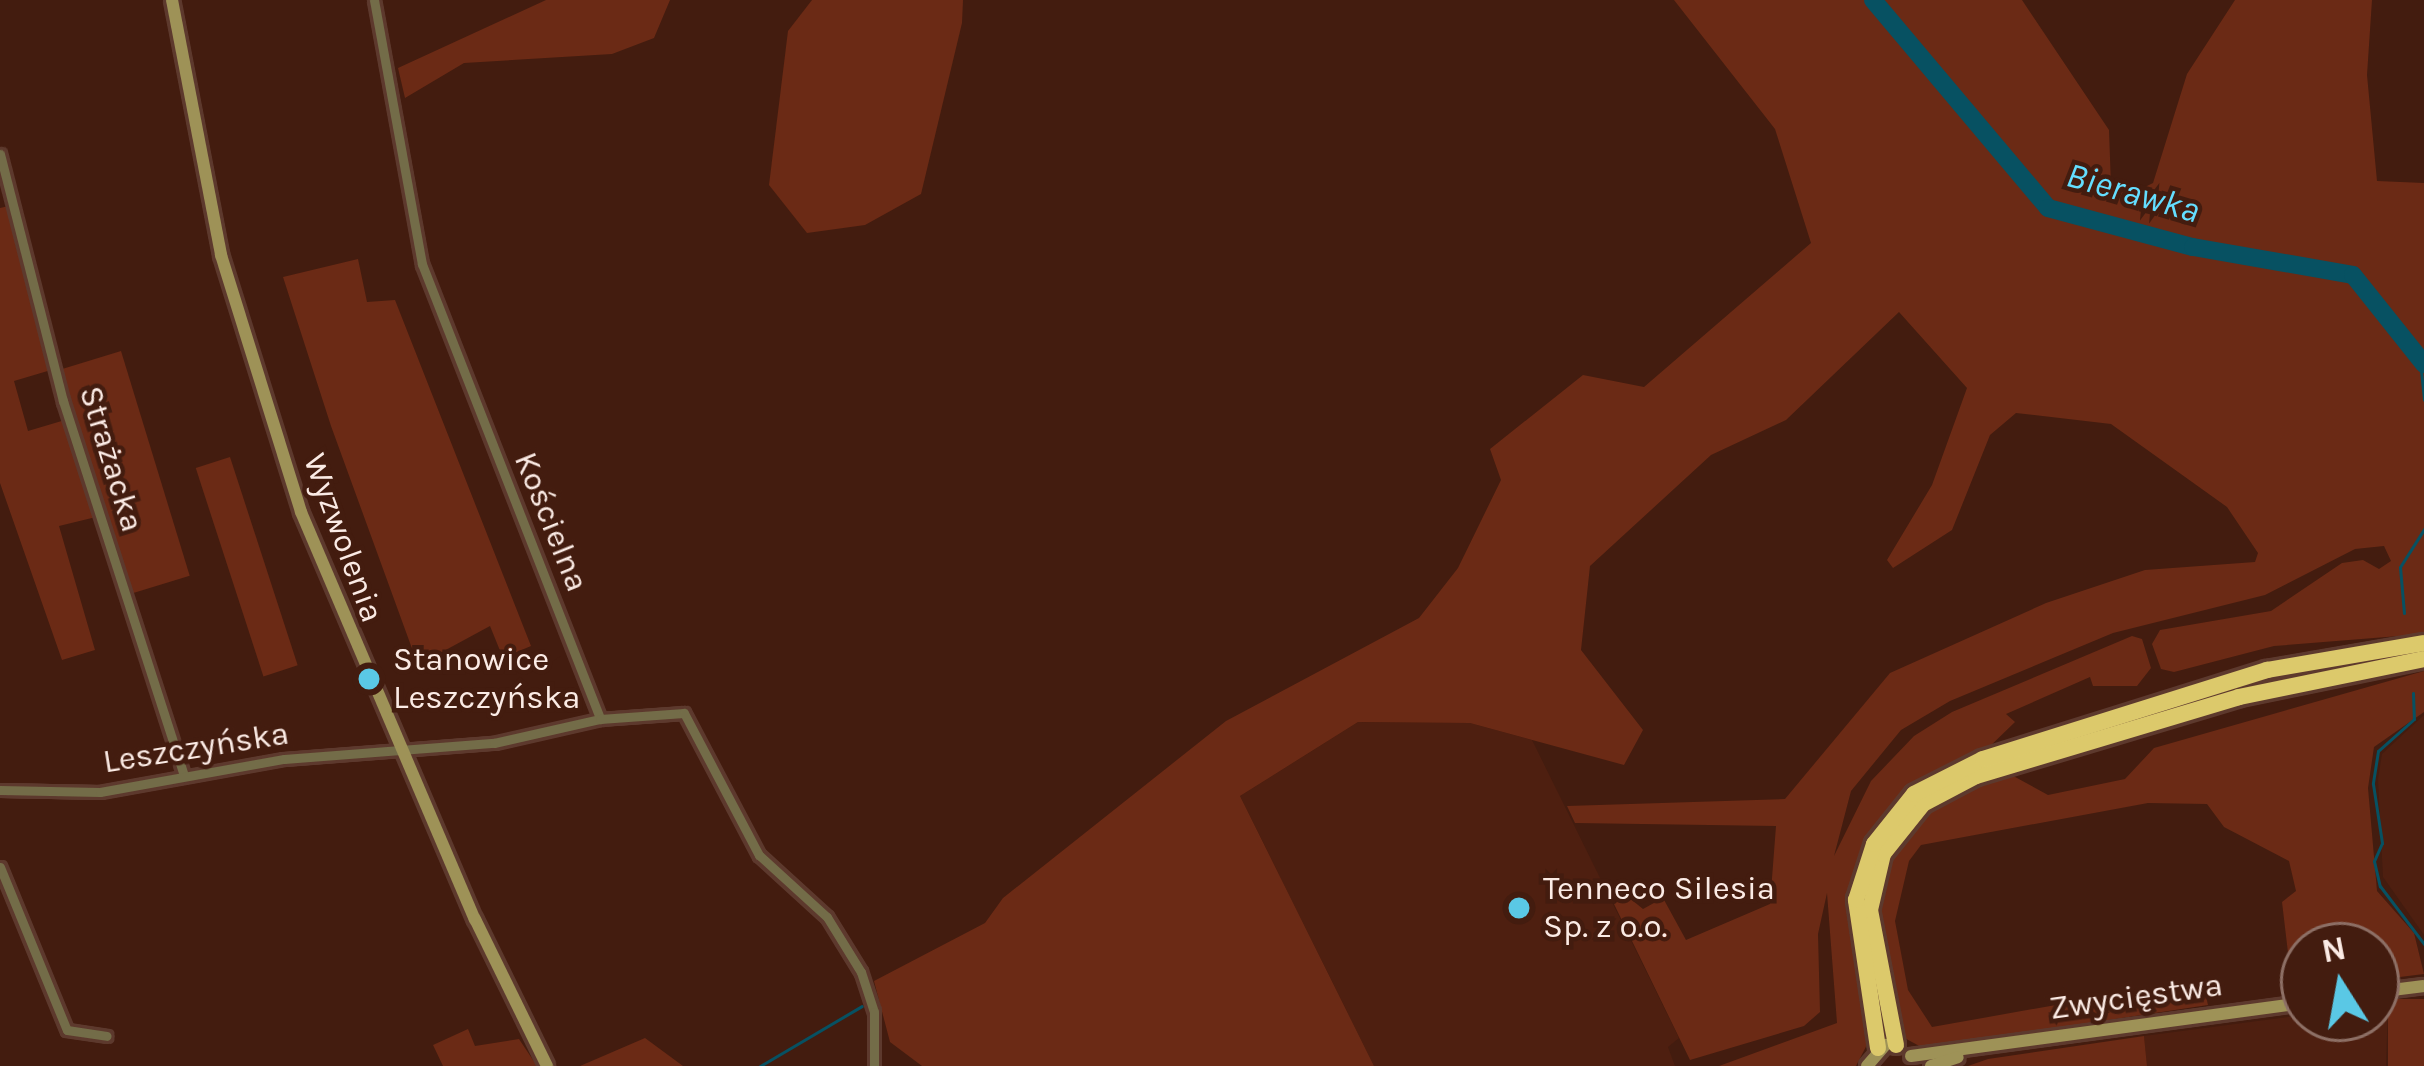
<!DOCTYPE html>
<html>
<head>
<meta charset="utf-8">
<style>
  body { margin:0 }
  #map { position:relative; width:2424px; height:1066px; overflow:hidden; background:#431c0f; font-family:Karla,sans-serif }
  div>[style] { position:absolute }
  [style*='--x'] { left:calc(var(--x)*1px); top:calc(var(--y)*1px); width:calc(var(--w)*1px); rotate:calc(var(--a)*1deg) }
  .built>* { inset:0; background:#4e1f10 }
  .green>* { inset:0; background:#6b2a15; transform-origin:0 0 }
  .stream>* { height:3px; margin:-1.5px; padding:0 1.5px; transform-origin:1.5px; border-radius:1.5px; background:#075162 }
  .river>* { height:18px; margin:-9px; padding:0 9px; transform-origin:9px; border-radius:9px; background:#075162 }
  .roads { filter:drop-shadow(3px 0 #5d392d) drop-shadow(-3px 0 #5d392d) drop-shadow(0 3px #5d392d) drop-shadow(0 -3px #5d392d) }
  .minor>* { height:9px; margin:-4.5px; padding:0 4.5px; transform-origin:4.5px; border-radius:4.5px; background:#736c48 }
  .secondary>* { height:12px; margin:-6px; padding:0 6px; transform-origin:6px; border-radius:6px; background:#9e9257 }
  .motorway>* { height:16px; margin:-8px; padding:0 8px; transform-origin:8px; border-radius:8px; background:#dcc96b }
  .dots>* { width:33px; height:33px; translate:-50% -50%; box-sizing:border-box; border:6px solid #431c0f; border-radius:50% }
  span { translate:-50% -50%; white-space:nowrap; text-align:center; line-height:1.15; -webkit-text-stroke:9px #431c0f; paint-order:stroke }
  .street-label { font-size:33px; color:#fbebe5 }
  .poi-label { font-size:33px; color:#fbebe5 }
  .left { translate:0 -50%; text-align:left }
  .water-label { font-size:36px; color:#64deff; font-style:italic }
  .north { position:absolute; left:2280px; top:922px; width:120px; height:120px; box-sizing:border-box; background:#431c0f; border:3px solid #8d6f65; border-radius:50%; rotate:349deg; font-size:33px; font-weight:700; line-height:48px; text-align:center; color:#fbebe5 }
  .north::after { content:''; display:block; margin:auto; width:42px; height:54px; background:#5ac8e5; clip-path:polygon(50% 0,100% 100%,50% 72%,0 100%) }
</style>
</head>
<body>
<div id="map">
  <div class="built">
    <div style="clip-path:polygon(2424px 715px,2424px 935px,2383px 877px,2378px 779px,2382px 754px)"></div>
    <div style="clip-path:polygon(1358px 722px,1470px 723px,1532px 740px,1679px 1038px,1668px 1047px,1675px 1066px,1374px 1066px,1240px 796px)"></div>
    <div style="clip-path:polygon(2388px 1004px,2386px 1066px,2147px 1066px,2144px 1036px,2304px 1015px,2376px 1018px,2376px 1006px)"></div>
  </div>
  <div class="green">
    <div style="clip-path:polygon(546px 0,670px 0,654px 38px,612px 54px,464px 63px,405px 98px,398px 68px)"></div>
    <div style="clip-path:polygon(812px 0,963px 0,962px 23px,921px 194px,865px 225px,807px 233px,769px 185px,788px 31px)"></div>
    <div style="clip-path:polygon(1674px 0,2022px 0,2109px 130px,2111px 186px,2129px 195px,2153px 183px,2187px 74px,2235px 0,2372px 0,2367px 75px,2377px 181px,2424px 183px,2424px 634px,2274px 646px,2174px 672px,2161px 669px,2152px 644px,2160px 630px,2271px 611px,2342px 563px,2363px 560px,2379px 569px,2391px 561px,2384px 546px,2355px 549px,2265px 595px,2113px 633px,1950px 701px,1901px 730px,1851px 791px,1834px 856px,1871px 781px,1914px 736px,1952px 712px,2132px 636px,2142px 639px,2151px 668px,2137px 686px,2093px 686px,2090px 677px,2006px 714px,2015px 722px,1982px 754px,1922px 779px,1878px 824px,1850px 899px,1872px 1035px,1856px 1066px,1719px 1066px,1837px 1023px,1827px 893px,1818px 934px,1820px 1012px,1804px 1026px,1690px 1060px,1614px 904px,1627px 896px,1643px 909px,1663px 898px,1686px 940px,1770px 904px,1776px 826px,1575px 823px,1567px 806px,1785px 799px,1890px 673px,2046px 603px,2145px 570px,2255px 562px,2258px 553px,2227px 507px,2111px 424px,2016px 413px,1990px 435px,1952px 530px,1893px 568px,1887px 560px,1932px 485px,1967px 388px,1899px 312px,1786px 420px,1711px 455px,1590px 566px,1581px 650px,1643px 730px,1624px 765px,1470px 723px,1358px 722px,1240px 796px,1374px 1066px,922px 1066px,890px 1042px,874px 981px,985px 923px,1003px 898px,1226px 721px,1419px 618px,1458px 568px,1501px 480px,1490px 449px,1583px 375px,1644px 387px,1811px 243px,1775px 129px)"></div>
    <div style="clip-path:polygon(9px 206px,51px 370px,14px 381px,28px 431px,65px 420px,96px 517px,59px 526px,95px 650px,62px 660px,0 483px,0 208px)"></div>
    <div style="clip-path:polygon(358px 259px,367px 302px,395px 300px,531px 646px,503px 658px,490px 626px,418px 665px,331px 426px,283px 277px)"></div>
    <div style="left:121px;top:351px;width:235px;height:64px;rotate:73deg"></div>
    <div style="left:230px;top:457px;width:219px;height:36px;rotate:72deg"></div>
    <div style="clip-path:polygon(2424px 671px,2424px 712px,2374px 747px,2368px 788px,2377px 891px,2414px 933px,2424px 974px,2376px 980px,2376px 946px,2304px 946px,2304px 993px,2293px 995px,2282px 902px,2296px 891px,2289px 861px,2224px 827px,2207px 804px,2148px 803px,1921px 845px,1909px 861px,1895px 921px,1908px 990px,1932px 1027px,2202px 979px,2208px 1005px,1923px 1048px,1899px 1035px,1877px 915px,1885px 867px,1920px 816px,1961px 786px,2006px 772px,2048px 795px,2125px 779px,2154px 748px)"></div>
    <div style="left:2424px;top:999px;width:67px;height:36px;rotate:90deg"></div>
    <div style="clip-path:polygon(468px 1029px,475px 1046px,519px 1039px,537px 1066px,443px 1066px,433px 1045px)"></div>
    <div style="clip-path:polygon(2144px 1036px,2147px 1066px,1968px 1066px,1988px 1059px)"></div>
    <div style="clip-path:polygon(645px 1038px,683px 1066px,580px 1066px)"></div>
  </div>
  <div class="stream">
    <div style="--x:2420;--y:361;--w:39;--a:84"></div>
    <div style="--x:2404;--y:613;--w:46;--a:-95"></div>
    <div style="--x:2400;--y:567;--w:45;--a:-57.7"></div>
    <div style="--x:2413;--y:693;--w:26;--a:88"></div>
    <div style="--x:2414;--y:719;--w:48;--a:138.4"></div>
    <div style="--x:2378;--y:751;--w:33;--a:99"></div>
    <div style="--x:2373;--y:784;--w:60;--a:81.3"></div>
    <div style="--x:2382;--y:843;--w:20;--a:114"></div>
    <div style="--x:2374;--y:861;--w:26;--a:77"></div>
    <div style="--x:2380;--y:886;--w:73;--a:52.8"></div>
    <div style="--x:760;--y:1066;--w:118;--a:-30.5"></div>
  </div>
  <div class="river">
    <div style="--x:1873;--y:0;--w:272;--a:49.9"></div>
    <div style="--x:2048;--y:208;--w:150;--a:15.1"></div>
    <div style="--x:2193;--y:247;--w:162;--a:9.9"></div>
    <div style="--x:2353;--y:275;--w:114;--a:51.4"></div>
  </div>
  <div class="roads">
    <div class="minor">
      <div style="--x:374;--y:0;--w:268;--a:79.7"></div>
      <div style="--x:422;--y:264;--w:489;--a:68.6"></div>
      <div style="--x:0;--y:154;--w:255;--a:75.7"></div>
      <div style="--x:63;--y:401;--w:394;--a:72.1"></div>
      <div style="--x:0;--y:790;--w:100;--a:1.1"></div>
      <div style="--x:100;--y:792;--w:187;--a:-10.2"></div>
      <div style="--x:284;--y:759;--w:211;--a:-4.4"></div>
      <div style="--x:494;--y:743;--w:109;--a:-12.8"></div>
      <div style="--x:600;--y:719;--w:84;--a:-4.1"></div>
      <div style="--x:684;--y:713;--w:161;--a:62.2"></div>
      <div style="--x:759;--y:855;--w:92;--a:42.4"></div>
      <div style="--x:827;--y:917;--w:65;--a:58.3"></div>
      <div style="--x:861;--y:972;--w:42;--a:72"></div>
      <div style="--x:874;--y:1012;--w:54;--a:90"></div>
      <div style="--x:0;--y:867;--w:176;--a:67.7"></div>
      <div style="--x:67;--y:1030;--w:40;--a:8.5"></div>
    </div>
    <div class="secondary">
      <div style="--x:172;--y:0;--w:260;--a:79.1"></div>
      <div style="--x:221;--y:255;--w:269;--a:72.7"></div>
      <div style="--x:301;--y:512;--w:443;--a:66.9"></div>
      <div style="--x:475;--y:919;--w:164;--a:63.9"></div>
      <div style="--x:2376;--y:992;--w:48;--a:-7.1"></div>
      <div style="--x:1911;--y:1056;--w:397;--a:-7.7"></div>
      <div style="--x:1867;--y:1066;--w:28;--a:-49"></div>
      <div style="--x:1931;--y:1066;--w:28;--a:-18"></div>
    </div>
    <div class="motorway">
      <div style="--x:1896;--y:1045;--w:137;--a:-100.9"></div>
      <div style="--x:1870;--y:910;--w:57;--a:-76.9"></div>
      <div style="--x:1883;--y:854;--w:64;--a:-51.3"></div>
      <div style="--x:1923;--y:804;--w:60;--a:-27.8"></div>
      <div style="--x:1976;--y:776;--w:275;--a:-16.7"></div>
      <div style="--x:2239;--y:697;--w:189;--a:-11.6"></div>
      <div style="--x:1878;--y:1048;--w:150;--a:-98.5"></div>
      <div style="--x:1856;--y:900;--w:59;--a:-72.2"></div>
      <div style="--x:1874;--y:844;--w:64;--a:-51.3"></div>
      <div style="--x:1914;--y:794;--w:77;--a:-26.9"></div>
      <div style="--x:1983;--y:759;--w:298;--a:-17.4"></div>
      <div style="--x:2267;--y:670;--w:159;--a:-9.8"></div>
    </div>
  </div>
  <div class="dots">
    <div style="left:369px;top:679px;background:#5ac8e5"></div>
    <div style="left:1519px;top:908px;background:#5ac8e5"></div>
  </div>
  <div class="street-label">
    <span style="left:111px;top:459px;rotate:73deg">Strażacka</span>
    <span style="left:551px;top:522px;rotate:68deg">Kościelna</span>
    <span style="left:343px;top:538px;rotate:70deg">Wyzwolenia</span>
    <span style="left:196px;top:748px;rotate:-9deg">Leszczyńska</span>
    <span style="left:2136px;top:997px;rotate:-8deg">Zwycięstwa</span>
  </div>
  <div class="poi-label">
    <span class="left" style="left:393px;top:679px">Stanowice<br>Leszczyńska</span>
    <span class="left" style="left:1543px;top:908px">Tenneco Silesia<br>Sp. z o.o.</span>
  </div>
  <div class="water-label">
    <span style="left:2133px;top:193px;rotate:16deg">Bierawka</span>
  </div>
  <div class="north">N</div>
</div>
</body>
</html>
